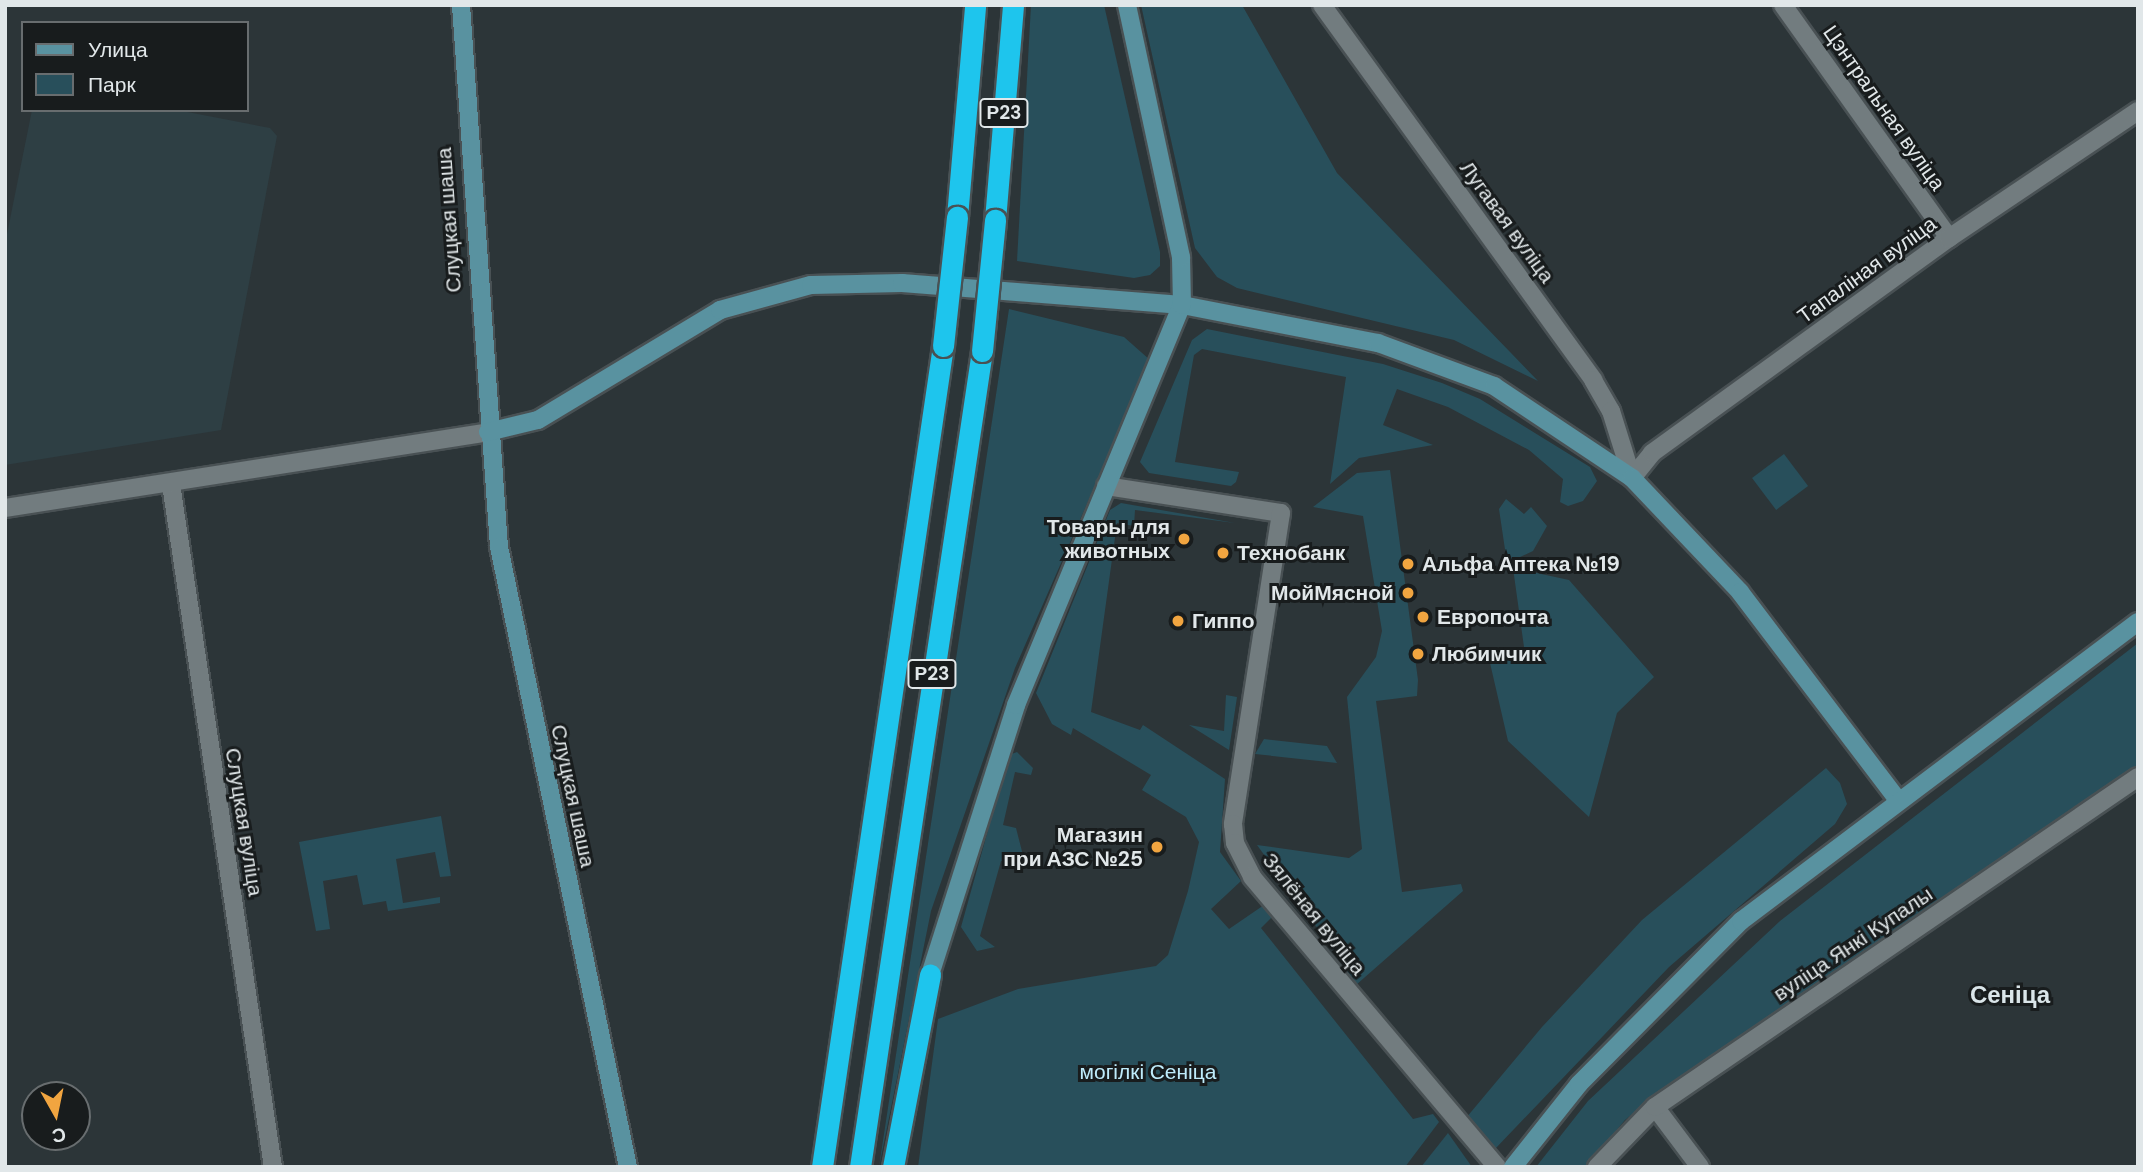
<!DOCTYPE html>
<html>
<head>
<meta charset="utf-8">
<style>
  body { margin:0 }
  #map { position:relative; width:2143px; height:1172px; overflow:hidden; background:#2c3538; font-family:"DM Sans",sans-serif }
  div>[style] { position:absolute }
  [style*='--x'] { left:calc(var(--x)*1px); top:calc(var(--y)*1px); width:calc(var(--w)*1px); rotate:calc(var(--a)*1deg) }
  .built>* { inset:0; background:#2e3f44 }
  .green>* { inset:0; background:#284f5b; transform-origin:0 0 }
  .roads { filter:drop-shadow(2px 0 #495154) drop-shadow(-2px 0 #495154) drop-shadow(0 2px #495154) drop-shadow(0 -2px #495154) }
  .street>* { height:18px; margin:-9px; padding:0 9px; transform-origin:9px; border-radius:9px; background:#727c7f }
  .secondary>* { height:18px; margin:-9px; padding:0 9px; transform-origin:9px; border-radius:9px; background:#5992a0 }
  .highway>* { height:21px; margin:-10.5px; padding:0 10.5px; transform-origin:10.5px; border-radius:10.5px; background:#1ec5ed }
  .bridges { filter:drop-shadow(2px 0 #495154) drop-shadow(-2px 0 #495154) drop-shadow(0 2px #495154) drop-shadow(0 -2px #495154) }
  .highway-bridge>* { height:21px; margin:-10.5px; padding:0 10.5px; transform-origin:10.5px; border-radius:10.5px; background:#1ec5ed }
  .dots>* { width:19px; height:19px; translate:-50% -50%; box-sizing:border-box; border:4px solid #181c1d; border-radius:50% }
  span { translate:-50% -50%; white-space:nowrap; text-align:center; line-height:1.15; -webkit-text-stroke:6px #181c1d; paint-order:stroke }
  .shield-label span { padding:2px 5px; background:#181c1d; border:2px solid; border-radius:5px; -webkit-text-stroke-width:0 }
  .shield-label { font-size:19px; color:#e1e7e9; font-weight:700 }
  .street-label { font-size:21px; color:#e1e7e9 }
  .poi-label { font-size:21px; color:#e1e7e9; font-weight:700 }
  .right { translate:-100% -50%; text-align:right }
  .left { translate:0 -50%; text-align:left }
  .park-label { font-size:21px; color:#bfecfb }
  .quarter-label { font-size:24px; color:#dae5e9; font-weight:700 }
  .frame { position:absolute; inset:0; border:7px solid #e1e7e9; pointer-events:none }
  .legend { position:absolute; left:21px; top:21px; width:228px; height:91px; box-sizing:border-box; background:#181c1d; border:2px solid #686d6f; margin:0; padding:9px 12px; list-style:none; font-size:21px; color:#e1e7e9 }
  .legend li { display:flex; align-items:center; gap:14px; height:35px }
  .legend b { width:35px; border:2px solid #686d6f }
  .north { position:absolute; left:21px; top:1081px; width:70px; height:70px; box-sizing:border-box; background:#181c1d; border:2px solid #686d6f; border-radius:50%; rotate:171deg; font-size:19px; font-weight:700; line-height:28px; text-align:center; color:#e1e7e9 }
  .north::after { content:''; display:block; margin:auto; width:24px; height:32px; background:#f1a540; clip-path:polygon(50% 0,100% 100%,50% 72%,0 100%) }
</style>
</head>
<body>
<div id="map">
  <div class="built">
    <div style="clip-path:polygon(32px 110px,177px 110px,270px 128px,277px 136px,221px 430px,5px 465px,5px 244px)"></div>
  </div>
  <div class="green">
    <div style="clip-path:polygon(1031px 5px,1104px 5px,1160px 252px,1160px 266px,1150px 275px,1134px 278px,1017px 261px)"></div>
    <div style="clip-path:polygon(1141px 5px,1242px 5px,1337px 173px,1538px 381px,1454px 340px,1237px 288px,1217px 277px,1195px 248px)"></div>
    <div style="clip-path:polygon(1009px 309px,1124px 337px,1150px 360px,1015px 668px,931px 911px,879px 1167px)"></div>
    <div style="clip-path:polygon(1207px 329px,1383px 364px,1442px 383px,1480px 399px,1590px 467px,1597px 481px,1583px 501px,1568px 506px,1560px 502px,1563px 479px,1529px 450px,1448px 407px,1397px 389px,1383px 425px,1433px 445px,1359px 458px,1330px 484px,1346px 377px,1202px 349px,1194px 355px,1175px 462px,1239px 472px,1236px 482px,1231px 486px,1149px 473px,1140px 462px,1192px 340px)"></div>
    <div style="left:1784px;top:454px;width:40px;height:40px;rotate:53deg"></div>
    <div style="clip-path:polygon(1390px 470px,1418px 680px,1417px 696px,1376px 701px,1402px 892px,1461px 884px,1463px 891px,1356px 985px,1342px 975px,1344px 965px,1257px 845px,1349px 858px,1362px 849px,1347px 697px,1376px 657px,1382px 631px,1363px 516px,1313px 507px,1357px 473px)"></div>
    <div style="clip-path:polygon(1506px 499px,1524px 514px,1531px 507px,1547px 526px,1533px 551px,1507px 563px,1499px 509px)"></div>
    <div style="clip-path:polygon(1121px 503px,1235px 523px,1135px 510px,1134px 526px,1117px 523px,1091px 712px,1140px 730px,1143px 725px,1225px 779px,1220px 852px,1241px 881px,1211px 909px,1229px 929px,1264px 905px,1272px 917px,1261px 928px,1413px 1119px,1433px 1114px,1439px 1122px,1405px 1167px,918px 1167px,938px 1019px,1018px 989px,1156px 966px,1168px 955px,1188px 891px,1199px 842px,1186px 817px,1142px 790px,1151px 775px,1073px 728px,1071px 735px,1052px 724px,1036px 693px,1110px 510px)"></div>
    <div style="clip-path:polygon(1513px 568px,1569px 580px,1654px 677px,1617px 713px,1589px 817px,1508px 741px,1490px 663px,1524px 647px)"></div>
    <div style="clip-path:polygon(2138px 643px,2138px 767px,1673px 1081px,1625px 1120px,1586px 1167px,1536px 1167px,1588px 1101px,1780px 921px)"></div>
    <div style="clip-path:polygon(1226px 695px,1237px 697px,1229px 750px,1189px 725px,1224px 731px)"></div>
    <div style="clip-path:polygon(1264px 739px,1327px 746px,1337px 763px,1255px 754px)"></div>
    <div style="clip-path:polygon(1017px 752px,1033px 768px,1031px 775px,1015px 772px,1003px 825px,1016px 828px,1026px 867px,1001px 861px,980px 936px,995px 947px,977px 951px,961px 927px,1009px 755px)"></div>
    <div style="clip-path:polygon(1826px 768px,1840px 783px,1847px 804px,1835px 824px,1669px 967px,1495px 1149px,1466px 1118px,1542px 1027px,1642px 920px)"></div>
    <div style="clip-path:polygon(441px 816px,451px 876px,440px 877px,435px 852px,396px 859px,403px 903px,440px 897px,440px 903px,388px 911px,386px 901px,363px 905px,357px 875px,323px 881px,330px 929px,316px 931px,299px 842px)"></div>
    <div style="clip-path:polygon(1448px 1133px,1472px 1167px,1421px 1167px)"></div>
  </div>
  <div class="roads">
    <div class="street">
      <div style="--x:1322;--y:5;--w:463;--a:54.1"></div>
      <div style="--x:1593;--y:380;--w:36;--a:60"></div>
      <div style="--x:1611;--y:411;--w:70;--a:72.6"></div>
      <div style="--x:1783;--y:5;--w:286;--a:54.5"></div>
      <div style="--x:1632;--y:478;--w:32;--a:-51"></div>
      <div style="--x:1652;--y:453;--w:367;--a:-35.9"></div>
      <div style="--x:1949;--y:238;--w:228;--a:-33.9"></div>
      <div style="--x:171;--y:484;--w:691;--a:81.51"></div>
      <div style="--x:1106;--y:486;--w:177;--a:8.8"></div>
      <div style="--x:1281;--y:513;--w:315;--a:98.8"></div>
      <div style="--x:1233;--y:824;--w:19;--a:84"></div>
      <div style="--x:1235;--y:843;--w:38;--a:63"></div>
      <div style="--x:1252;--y:877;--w:380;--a:49.8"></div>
      <div style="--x:5;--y:508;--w:489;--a:-8.9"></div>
      <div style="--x:1655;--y:1107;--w:75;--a:53.1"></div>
      <div style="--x:1597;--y:1167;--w:83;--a:-46"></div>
      <div style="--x:1655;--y:1107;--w:585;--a:-34.34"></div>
    </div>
    <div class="secondary">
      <div style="--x:461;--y:5;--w:543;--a:85.99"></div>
      <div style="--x:499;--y:547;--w:633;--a:78.25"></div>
      <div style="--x:488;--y:432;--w:51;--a:-13.5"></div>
      <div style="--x:538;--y:420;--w:213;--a:-31.1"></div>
      <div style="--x:720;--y:310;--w:94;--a:-15.4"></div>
      <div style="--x:811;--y:285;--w:91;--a:-1.3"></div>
      <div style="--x:902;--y:283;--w:281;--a:4.5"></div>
      <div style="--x:1182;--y:305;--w:200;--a:11"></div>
      <div style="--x:1378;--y:343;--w:124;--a:20.3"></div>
      <div style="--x:1494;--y:386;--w:166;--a:33.7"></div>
      <div style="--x:1632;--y:478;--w:157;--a:46.5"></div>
      <div style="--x:1740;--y:592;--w:261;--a:52.8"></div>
      <div style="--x:930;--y:975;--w:283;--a:-72.3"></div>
      <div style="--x:1016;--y:705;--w:433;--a:-67.5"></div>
      <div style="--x:1182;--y:305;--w:48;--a:-91.2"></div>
      <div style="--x:1181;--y:257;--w:258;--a:-102.1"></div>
      <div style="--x:1513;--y:1167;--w:106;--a:-51.5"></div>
      <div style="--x:1579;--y:1084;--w:230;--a:-45.2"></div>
      <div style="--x:1741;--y:921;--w:497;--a:-37"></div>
    </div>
    <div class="highway">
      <div style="--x:957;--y:217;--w:213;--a:-85.1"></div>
      <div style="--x:995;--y:220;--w:216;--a:-85.2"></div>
      <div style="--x:822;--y:1167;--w:830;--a:-81.62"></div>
      <div style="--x:860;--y:1167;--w:825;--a:-81.5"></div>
      <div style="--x:893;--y:1167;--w:196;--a:-79.1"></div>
    </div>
  </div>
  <div class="bridges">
    <div class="highway-bridge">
      <div style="--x:943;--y:346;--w:130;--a:-83.8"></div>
      <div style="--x:982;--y:351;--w:132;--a:-84.3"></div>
    </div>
  </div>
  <div class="dots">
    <div style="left:1184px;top:539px;background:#f1a540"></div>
    <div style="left:1223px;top:553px;background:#f1a540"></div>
    <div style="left:1408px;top:564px;background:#f1a540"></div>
    <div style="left:1408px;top:593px;background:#f1a540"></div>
    <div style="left:1423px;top:617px;background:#f1a540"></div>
    <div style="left:1178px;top:621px;background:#f1a540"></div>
    <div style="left:1418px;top:654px;background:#f1a540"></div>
    <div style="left:1157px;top:847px;background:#f1a540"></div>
  </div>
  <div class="shield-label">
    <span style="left:1004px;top:113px">Р23</span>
    <span style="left:932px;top:674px">Р23</span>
  </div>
  <div class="street-label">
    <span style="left:1884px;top:108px;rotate:55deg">Цэнтральная вуліца</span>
    <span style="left:449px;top:220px;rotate:-94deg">Слуцкая шаша</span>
    <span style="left:1507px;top:222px;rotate:54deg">Лугавая вуліца</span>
    <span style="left:1867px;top:270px;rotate:-36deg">Тапаліная вуліца</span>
    <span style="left:573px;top:796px;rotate:78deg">Слуцкая шаша</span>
    <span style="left:244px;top:822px;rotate:81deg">Слуцкая вуліца</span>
    <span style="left:1314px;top:914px;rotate:51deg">Зялёная вуліца</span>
    <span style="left:1853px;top:944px;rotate:-34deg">вуліца Янкі Купалы</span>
  </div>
  <div class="poi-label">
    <span class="right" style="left:1170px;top:539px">Товары для<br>животных</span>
    <span class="left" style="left:1237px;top:553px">Технобанк</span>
    <span class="left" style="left:1422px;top:564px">Альфа Аптека №19</span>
    <span class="right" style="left:1394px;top:593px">МойМясной</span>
    <span class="left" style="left:1437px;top:617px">Европочта</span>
    <span class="left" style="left:1192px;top:621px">Гиппо</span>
    <span class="left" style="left:1432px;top:654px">Любимчик</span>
    <span class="right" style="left:1143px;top:847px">Магазин<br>при АЗС №25</span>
  </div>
  <div class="park-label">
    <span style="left:1148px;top:1072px">могілкі Сеніца</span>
  </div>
  <div class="quarter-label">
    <span style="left:2010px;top:995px">Сеніца</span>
  </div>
  <div class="frame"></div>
  <ul class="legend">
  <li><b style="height:9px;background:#5992a0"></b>Улица</li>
  <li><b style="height:19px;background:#284f5b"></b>Парк</li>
  </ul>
  <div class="north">С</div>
</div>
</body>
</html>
